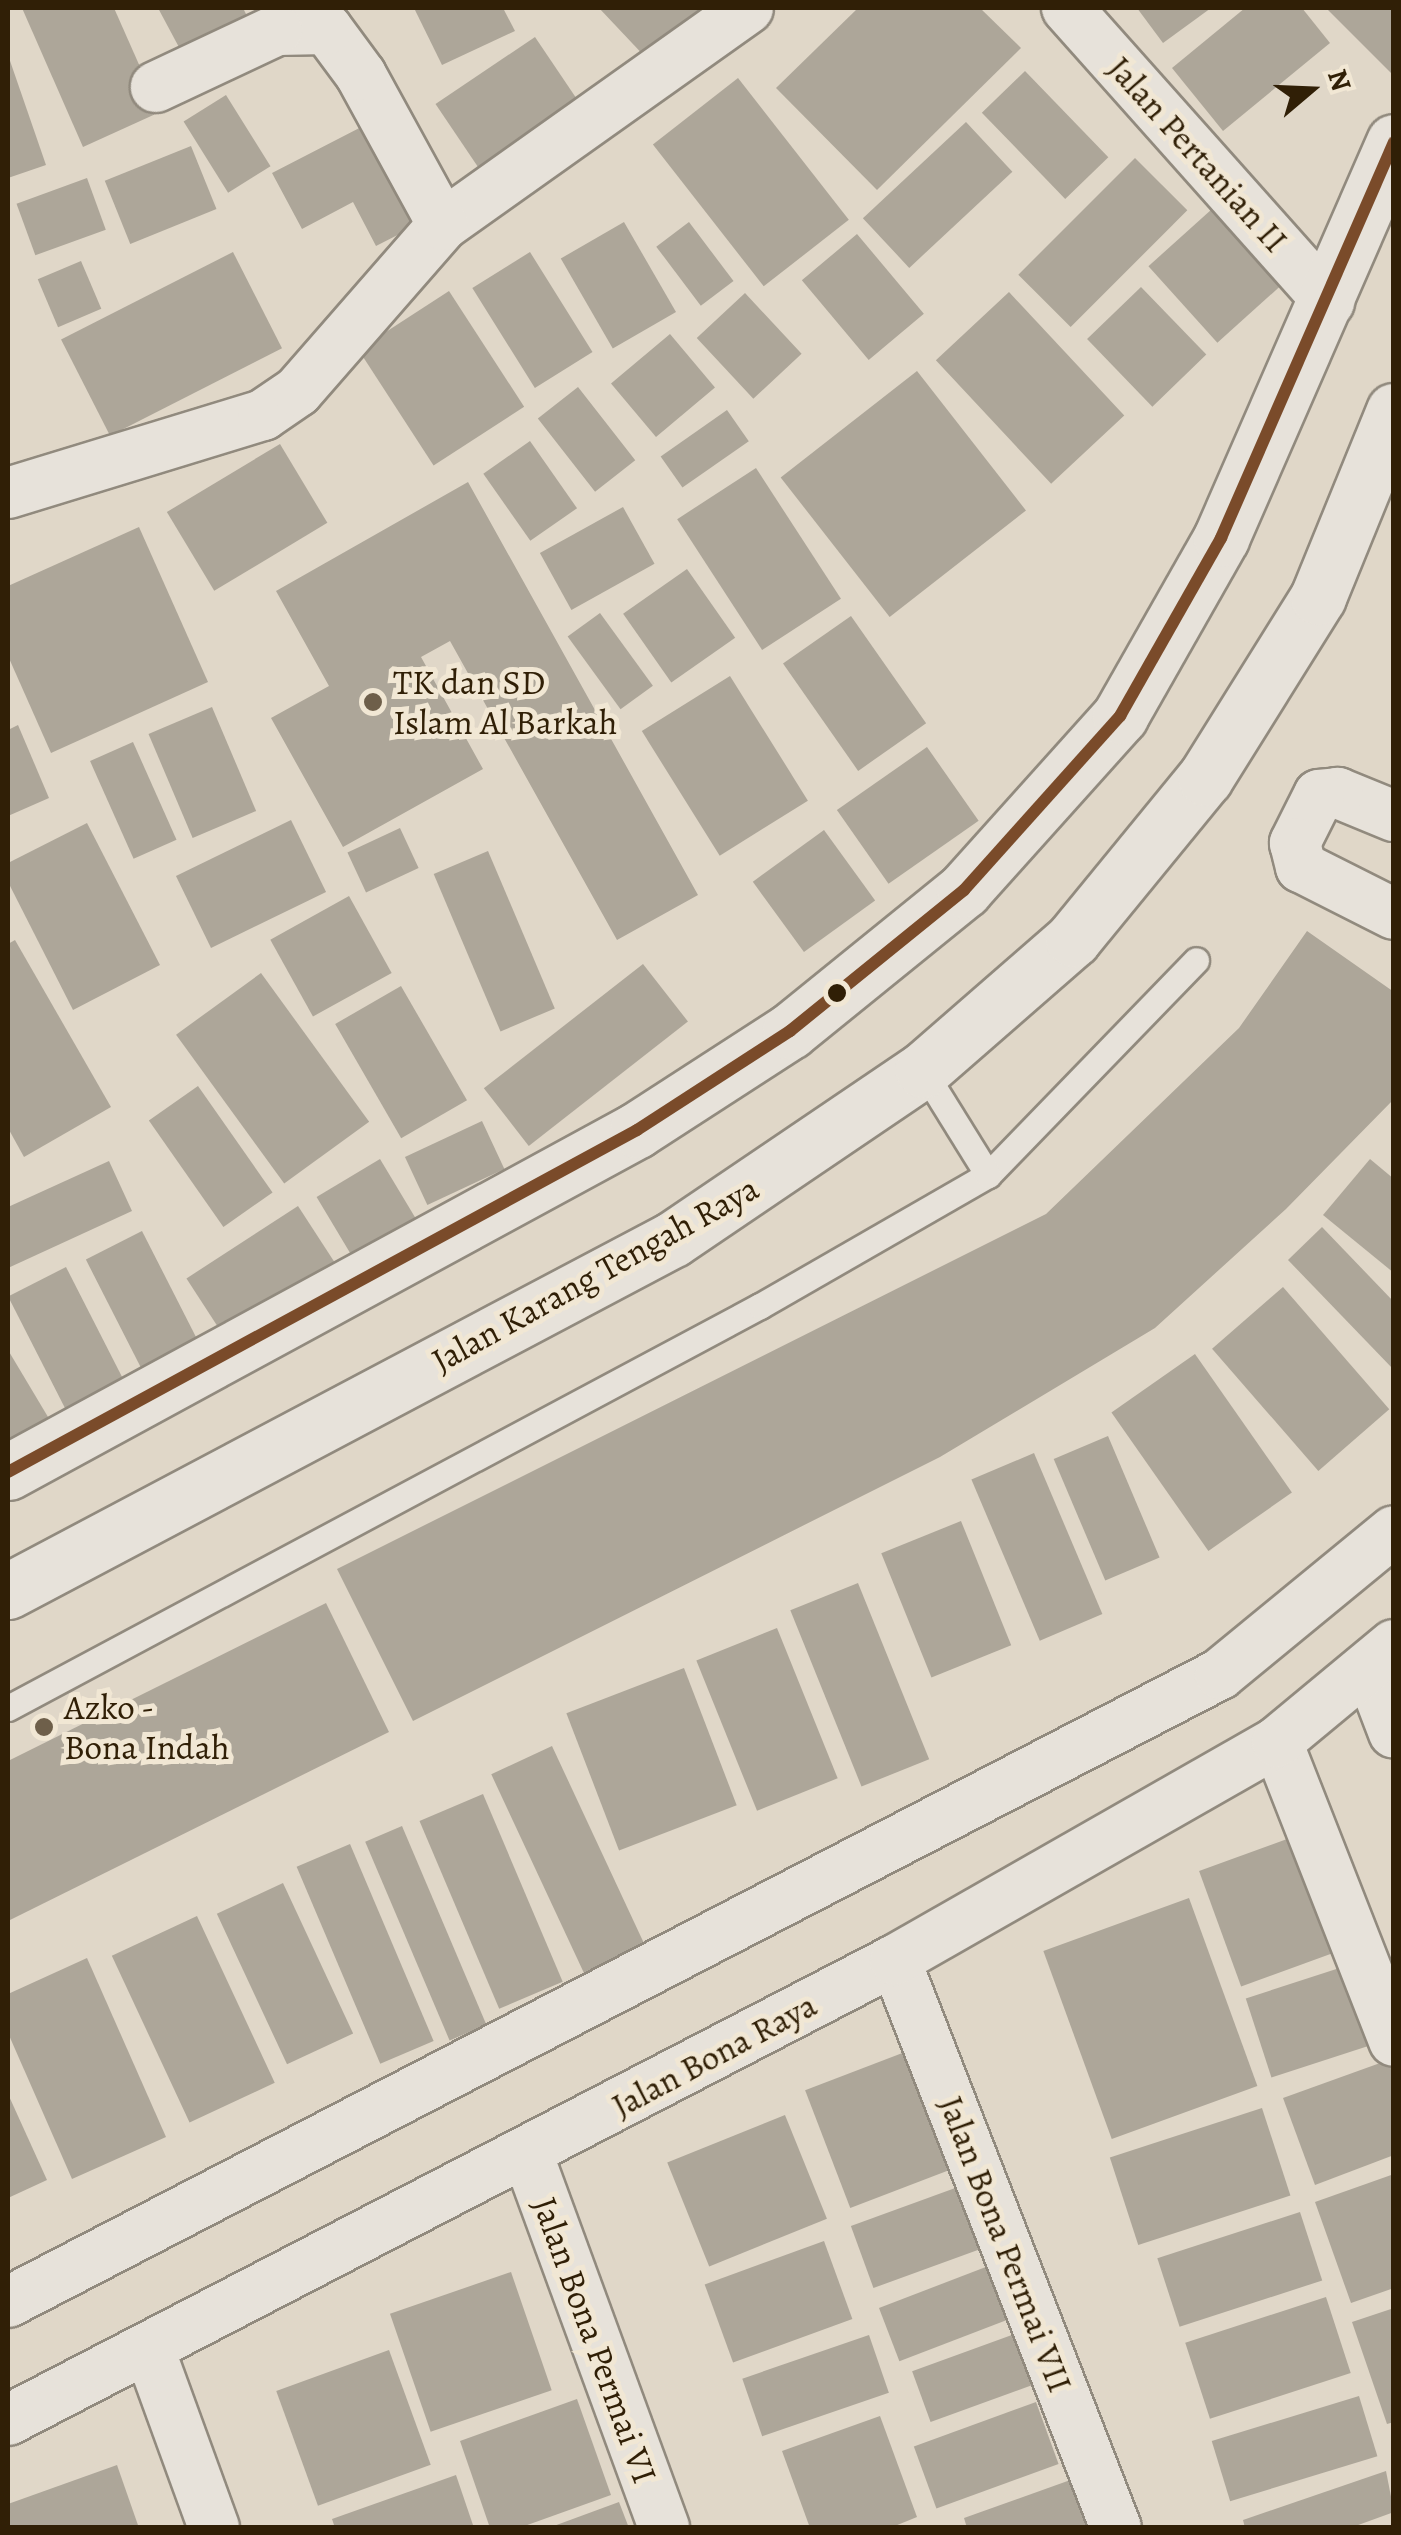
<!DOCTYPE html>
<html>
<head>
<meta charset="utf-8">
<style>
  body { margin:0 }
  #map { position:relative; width:1401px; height:2535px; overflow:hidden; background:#e0d7c8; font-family:Alegreya,serif }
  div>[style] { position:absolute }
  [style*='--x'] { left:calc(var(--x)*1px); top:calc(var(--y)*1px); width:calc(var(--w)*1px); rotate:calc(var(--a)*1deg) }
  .building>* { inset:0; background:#ada699; transform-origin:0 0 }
  .roads { filter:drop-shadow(2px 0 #918a7e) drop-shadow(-2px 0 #918a7e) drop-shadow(0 2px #918a7e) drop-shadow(0 -2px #918a7e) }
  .lane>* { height:25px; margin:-12.5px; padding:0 12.5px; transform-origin:12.5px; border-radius:12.5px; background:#e7e2da }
  .street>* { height:50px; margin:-25px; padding:0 25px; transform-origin:25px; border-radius:25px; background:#e7e2da }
  .secondary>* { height:55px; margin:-27.5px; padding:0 27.5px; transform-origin:27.5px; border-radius:27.5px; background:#e7e2da }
  .bus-1>* { height:12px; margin:-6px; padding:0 6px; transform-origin:6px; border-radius:6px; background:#7a4b2a }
  .dots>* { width:28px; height:28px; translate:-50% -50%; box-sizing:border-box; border:5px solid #f1e7d4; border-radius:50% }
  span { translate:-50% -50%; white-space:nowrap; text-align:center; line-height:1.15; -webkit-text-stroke:10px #f1e7d4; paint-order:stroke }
  .street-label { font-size:35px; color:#301f06 }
  .poi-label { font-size:35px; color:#301f06 }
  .left { translate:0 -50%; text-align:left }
  .frame { position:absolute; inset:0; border:10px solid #301f06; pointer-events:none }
  .north { position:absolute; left:1261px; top:40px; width:100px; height:100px; -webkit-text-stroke:8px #f1e7d4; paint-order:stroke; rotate:71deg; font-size:28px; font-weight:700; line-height:40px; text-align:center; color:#301f06 }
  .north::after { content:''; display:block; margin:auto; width:35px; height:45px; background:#301f06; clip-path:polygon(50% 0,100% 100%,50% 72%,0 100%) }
</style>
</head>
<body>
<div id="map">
  <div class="building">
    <div style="clip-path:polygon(22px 8px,114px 8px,160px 112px,83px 147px)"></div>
    <div style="clip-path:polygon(158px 8px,243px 8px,247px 16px,181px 51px)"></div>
    <div style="clip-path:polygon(414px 8px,503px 8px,515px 31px,442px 65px)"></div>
    <div style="clip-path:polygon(599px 8px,706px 8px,649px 61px)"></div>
    <div style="clip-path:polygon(858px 8px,980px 8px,1021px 48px,877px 190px,776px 88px)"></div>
    <div style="clip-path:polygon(1137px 8px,1211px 8px,1163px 43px)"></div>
    <div style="clip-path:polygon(1245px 8px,1302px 8px,1330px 43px,1223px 131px,1172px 68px)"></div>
    <div style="clip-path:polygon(1326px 8px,1394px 8px,1394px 76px)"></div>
    <div style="left:535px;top:37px;width:92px;height:120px;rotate:56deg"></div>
    <div style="clip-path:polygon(8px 55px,46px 165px,8px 178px)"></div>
    <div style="left:1025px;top:71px;width:120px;height:60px;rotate:46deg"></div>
    <div style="left:738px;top:78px;width:180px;height:108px;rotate:52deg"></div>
    <div style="left:226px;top:95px;width:84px;height:50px;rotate:58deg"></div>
    <div style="clip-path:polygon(371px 122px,423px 222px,376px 246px,353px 202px,302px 229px,272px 173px)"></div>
    <div style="left:966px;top:122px;width:68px;height:141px;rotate:47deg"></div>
    <div style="left:191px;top:146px;width:68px;height:93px;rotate:68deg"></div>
    <div style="left:1135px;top:158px;width:74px;height:165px;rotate:45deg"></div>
    <div style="left:87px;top:178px;width:55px;height:75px;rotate:70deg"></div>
    <div style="left:1222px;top:200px;width:103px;height:99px;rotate:48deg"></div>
    <div style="left:624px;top:222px;width:104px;height:73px;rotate:60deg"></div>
    <div style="left:689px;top:222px;width:74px;height:41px;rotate:53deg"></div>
    <div style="left:857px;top:234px;width:104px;height:72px;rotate:50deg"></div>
    <div style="left:233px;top:252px;width:108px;height:193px;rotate:63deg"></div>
    <div style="left:530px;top:252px;width:118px;height:68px;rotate:58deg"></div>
    <div style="left:81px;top:261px;width:52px;height:47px;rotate:67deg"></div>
    <div style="left:1141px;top:287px;width:94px;height:75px;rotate:46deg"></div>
    <div style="left:449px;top:291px;width:138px;height:108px;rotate:57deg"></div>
    <div style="left:1009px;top:292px;width:169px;height:100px;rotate:47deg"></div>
    <div style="left:745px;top:293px;width:83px;height:66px;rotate:47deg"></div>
    <div style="left:670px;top:334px;width:70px;height:77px;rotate:50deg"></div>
    <div style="left:917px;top:371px;width:177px;height:173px;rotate:52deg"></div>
    <div style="left:578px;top:387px;width:93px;height:51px;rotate:52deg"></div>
    <div style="left:727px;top:410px;width:38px;height:81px;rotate:55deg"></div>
    <div style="left:530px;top:441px;width:82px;height:57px;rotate:55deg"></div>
    <div style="left:280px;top:444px;width:92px;height:132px;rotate:59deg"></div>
    <div style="left:756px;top:468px;width:156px;height:94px;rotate:57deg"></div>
    <div style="clip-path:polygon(468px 482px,698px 895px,617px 940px,450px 641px,421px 657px,483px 769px,343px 847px,271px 718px,329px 686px,276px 591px)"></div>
    <div style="left:623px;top:507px;width:65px;height:95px;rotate:61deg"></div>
    <div style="clip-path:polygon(139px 527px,208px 682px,51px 753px,8px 656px,8px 586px)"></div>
    <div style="left:687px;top:569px;width:84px;height:78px;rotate:55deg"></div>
    <div style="left:600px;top:613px;width:90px;height:40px;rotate:54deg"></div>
    <div style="left:851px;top:616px;width:131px;height:83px;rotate:55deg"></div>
    <div style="left:730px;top:676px;width:147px;height:104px;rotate:58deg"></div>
    <div style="left:212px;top:707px;width:113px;height:69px;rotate:67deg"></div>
    <div style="clip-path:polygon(18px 725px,49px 798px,8px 816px,8px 730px)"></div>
    <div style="left:133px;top:742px;width:107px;height:47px;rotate:66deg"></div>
    <div style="left:927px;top:747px;width:90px;height:110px;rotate:55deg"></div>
    <div style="left:291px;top:820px;width:80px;height:128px;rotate:64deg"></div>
    <div style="clip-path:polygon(87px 823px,160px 965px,73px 1010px,8px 882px,8px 863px)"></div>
    <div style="left:400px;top:828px;width:44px;height:58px;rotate:65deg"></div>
    <div style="left:824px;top:830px;width:87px;height:88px;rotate:54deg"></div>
    <div style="left:488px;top:851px;width:171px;height:59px;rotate:67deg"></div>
    <div style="left:349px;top:896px;width:88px;height:90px;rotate:61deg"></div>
    <div style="clip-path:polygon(1307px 931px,1394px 992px,1394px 1099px,1286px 1209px,1155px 1328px,940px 1457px,413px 1721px,337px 1569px,1046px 1214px,1239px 1028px)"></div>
    <div style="clip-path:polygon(15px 940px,111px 1107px,24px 1157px,8px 1128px,8px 944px)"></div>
    <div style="left:643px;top:964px;width:73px;height:202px;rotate:52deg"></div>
    <div style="left:261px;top:973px;width:184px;height:105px;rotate:54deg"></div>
    <div style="left:401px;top:986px;width:132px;height:76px;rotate:60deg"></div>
    <div style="left:198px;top:1086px;width:130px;height:60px;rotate:55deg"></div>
    <div style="left:482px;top:1121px;width:53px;height:85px;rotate:65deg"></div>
    <div style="left:380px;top:1159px;width:82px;height:74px;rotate:59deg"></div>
    <div style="clip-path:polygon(1370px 1159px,1394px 1179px,1394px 1273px,1323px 1215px)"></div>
    <div style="clip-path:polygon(109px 1161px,132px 1211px,8px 1268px,8px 1207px)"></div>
    <div style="left:298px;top:1206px;width:74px;height:133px;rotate:57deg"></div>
    <div style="clip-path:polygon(1322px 1227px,1394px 1302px,1394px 1370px,1288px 1260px)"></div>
    <div style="left:142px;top:1231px;width:143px;height:63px;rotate:63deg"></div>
    <div style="left:66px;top:1267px;width:132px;height:65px;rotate:63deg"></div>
    <div style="left:1283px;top:1287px;width:162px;height:94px;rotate:49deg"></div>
    <div style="clip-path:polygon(8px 1350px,54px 1427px,8px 1455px)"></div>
    <div style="left:1195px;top:1354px;width:169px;height:102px;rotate:55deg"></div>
    <div style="left:1108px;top:1436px;width:132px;height:59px;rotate:67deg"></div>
    <div style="left:1034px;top:1453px;width:175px;height:68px;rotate:67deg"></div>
    <div style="left:961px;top:1521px;width:134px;height:86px;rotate:68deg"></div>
    <div style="left:858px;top:1583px;width:190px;height:73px;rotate:68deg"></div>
    <div style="clip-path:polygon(326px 1603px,389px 1732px,8px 1921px,8px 1761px)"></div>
    <div style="left:777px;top:1628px;width:162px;height:87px;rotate:68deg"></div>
    <div style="left:684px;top:1668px;width:147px;height:126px;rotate:69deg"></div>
    <div style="left:552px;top:1746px;width:219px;height:67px;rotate:65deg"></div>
    <div style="left:483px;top:1794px;width:204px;height:69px;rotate:67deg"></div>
    <div style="left:402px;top:1826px;width:216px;height:40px;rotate:67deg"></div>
    <div style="left:1309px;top:1831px;width:123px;height:117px;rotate:70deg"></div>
    <div style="left:350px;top:1844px;width:214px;height:58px;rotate:67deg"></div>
    <div style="left:283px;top:1883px;width:166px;height:73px;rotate:65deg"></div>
    <div style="left:1189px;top:1898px;width:200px;height:155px;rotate:70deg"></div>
    <div style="left:197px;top:1916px;width:184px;height:94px;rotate:65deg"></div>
    <div style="clip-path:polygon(87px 1958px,166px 2137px,72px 2179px,8px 2033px,8px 1994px)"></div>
    <div style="left:1358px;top:1962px;width:83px;height:118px;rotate:72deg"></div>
    <div style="left:905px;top:2052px;width:126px;height:107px;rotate:69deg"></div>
    <div style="clip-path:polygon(1394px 2058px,1394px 2155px,1315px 2185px,1283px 2098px)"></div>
    <div style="clip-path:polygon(8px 2094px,47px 2180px,8px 2198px)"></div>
    <div style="left:1262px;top:2108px;width:92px;height:160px;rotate:72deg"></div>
    <div style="left:785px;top:2115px;width:112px;height:127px;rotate:68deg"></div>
    <div style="clip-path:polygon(1394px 2174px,1394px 2288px,1351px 2303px,1315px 2202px)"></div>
    <div style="left:958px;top:2187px;width:66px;height:114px;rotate:70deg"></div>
    <div style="left:1300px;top:2212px;width:72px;height:150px;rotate:72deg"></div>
    <div style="left:824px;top:2241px;width:83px;height:127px;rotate:70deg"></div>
    <div style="left:991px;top:2265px;width:57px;height:120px;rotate:69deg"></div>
    <div style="left:511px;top:2272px;width:125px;height:128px;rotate:71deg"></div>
    <div style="left:1326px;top:2297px;width:80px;height:148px;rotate:72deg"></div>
    <div style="clip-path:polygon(1394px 2308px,1394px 2422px,1387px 2424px,1352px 2322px)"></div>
    <div style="left:1023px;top:2331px;width:54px;height:118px;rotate:70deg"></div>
    <div style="left:869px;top:2335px;width:61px;height:134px;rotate:71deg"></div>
    <div style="left:389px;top:2350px;width:122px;height:120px;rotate:70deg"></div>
    <div style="left:1359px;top:2396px;width:63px;height:154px;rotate:73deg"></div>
    <div style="clip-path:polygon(577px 2399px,611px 2495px,519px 2528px,490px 2528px,460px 2441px)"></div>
    <div style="left:1036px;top:2402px;width:66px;height:130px;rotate:70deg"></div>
    <div style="clip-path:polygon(880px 2416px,917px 2517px,890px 2528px,810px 2528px,782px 2451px)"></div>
    <div style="clip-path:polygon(117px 2465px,139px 2528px,8px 2528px,8px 2504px)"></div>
    <div style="clip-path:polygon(1386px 2471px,1394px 2512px,1350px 2528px,1245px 2528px,1243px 2520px)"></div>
    <div style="clip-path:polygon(456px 2475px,474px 2528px,335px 2528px,332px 2519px)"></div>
    <div style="clip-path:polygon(1076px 2478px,1092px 2528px,967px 2528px,964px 2518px)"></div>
    <div style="clip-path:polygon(619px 2502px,629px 2528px,551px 2528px,551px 2527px)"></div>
  </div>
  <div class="roads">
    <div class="lane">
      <div style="--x:988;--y:1175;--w:299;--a:-45.9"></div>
      <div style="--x:8;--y:1708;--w:853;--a:-28.13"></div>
      <div style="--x:760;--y:1306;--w:263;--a:-29.9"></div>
      <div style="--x:988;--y:1175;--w:123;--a:-121.8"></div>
    </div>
    <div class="street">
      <div style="--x:1067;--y:8;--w:394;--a:48.3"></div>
      <div style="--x:443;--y:225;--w:374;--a:-35.4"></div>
      <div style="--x:8;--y:493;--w:267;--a:-17"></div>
      <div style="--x:263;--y:415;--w:42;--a:-34.4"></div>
      <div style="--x:298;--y:391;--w:220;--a:-48.9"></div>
      <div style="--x:443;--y:225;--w:171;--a:-118.7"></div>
      <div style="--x:361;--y:75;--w:57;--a:-126.5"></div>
      <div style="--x:327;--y:29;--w:50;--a:178.9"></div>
      <div style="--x:277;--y:30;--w:134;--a:154.8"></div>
      <div style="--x:1394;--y:816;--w:61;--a:-157.7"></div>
      <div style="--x:1338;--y:793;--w:19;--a:174"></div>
      <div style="--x:1319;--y:795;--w:54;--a:116.6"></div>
      <div style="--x:1295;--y:843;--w:25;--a:76"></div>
      <div style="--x:1301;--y:867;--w:104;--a:26.8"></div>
      <div style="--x:1370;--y:1670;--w:67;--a:69.1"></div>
      <div style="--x:1277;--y:1742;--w:321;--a:68.6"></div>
      <div style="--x:895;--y:1960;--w:609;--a:68.74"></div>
      <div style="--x:527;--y:2153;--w:399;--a:69.9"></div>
      <div style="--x:8;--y:2302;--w:1365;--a:-27.39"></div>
      <div style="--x:1220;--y:1674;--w:225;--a:-39.4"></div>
      <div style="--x:149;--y:2349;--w:190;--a:70"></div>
      <div style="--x:8;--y:2420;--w:999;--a:-27.41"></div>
      <div style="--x:895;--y:1960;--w:440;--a:-29.7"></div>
      <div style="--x:1277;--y:1742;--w:152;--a:-39.7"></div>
    </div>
    <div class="secondary">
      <div style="--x:8;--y:1472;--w:716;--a:-28.53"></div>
      <div style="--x:637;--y:1130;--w:182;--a:-32.9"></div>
      <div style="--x:790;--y:1031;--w:224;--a:-39"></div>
      <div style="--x:964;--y:890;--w:234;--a:-48.1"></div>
      <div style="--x:1120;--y:716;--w:205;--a:-60.4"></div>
      <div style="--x:1221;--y:538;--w:432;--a:-66.4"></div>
      <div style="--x:8;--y:1591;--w:752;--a:-27.89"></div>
      <div style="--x:673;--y:1239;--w:302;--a:-34.1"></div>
      <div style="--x:923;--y:1070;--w:199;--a:-41.1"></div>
      <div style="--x:1073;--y:939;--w:208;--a:-50.7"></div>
      <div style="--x:1205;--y:778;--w:213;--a:-58"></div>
      <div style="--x:1318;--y:597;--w:201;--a:-67.8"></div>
    </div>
  </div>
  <div class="bus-1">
    <div style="--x:8;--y:1472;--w:716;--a:-28.53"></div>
    <div style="--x:637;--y:1130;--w:182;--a:-32.9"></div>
    <div style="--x:790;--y:1031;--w:224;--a:-39"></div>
    <div style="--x:964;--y:890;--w:234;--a:-48.1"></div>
    <div style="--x:1120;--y:716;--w:205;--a:-60.4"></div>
    <div style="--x:1221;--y:538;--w:432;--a:-66.4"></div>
  </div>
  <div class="dots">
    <div style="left:373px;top:702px;background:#6e5f4a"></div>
    <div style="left:837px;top:993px;background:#301f06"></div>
    <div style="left:44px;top:1727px;background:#6e5f4a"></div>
  </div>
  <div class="street-label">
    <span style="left:1198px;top:154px;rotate:48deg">Jalan Pertanian II</span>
    <span style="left:595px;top:1274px;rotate:-29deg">Jalan Karang Tengah Raya</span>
    <span style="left:714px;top:2055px;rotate:-28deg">Jalan Bona Raya</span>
    <span style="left:1006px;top:2244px;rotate:69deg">Jalan Bona Permai VII</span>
    <span style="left:595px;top:2340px;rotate:70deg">Jalan Bona Permai VI</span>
  </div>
  <div class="poi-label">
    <span class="left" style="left:393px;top:702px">TK dan SD<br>Islam Al Barkah</span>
    <span class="left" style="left:64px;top:1727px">Azko -<br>Bona Indah</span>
  </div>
  <div class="frame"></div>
  <div class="north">N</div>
</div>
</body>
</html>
